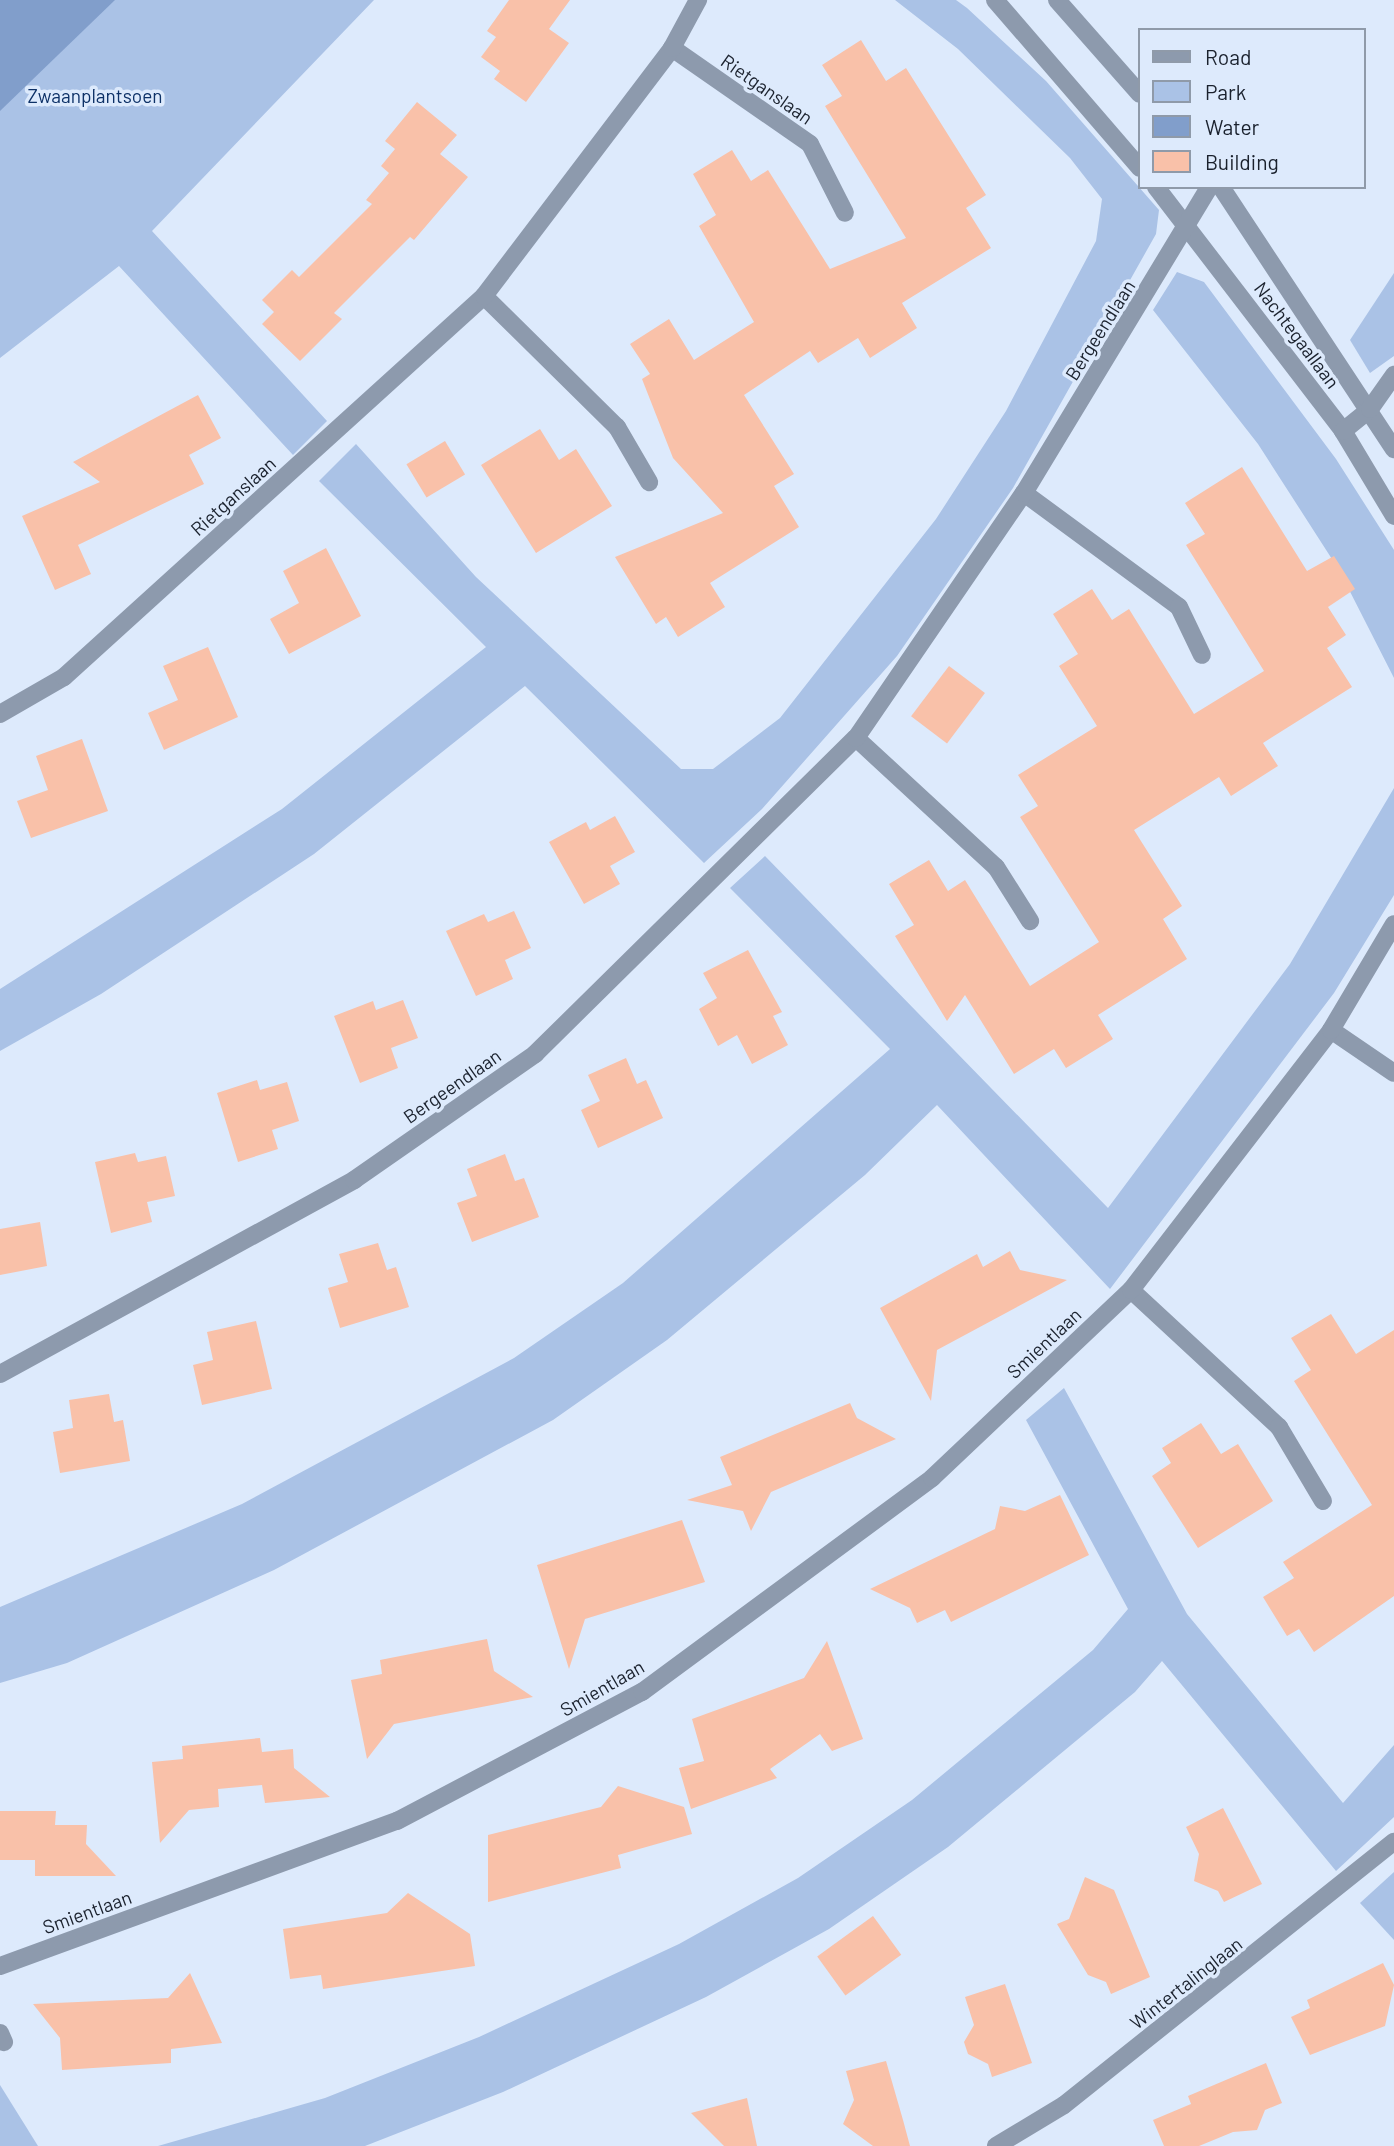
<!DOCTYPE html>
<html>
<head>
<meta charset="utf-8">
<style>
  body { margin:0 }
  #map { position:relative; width:1394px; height:2146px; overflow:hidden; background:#ddeafc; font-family:Barlow,sans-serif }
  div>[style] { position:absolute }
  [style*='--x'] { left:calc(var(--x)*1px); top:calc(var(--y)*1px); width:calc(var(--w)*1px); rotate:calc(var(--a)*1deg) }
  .green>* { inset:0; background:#aac2e6 }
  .water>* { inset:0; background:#819ecb }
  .building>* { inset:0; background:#f9c1a9; transform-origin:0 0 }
  .minor>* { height:18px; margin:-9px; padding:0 9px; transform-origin:9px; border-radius:9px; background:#8d9aad }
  span { translate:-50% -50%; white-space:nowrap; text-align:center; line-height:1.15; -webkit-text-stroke:7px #ddeafc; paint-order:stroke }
  .street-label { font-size:19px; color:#1a212d }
  .park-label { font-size:19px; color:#0d3167 }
  .legend { position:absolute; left:1138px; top:28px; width:228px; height:161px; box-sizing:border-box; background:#ddeafc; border:2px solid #8f9aa9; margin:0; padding:9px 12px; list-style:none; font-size:21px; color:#1a212d }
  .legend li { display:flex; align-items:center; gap:14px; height:35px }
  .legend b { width:35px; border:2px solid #8f9aa9 }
</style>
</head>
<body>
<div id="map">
  <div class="green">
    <div style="clip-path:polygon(0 0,374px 0,152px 231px,327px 421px,293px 455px,119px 266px,0 358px)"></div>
    <div style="clip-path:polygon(895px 0,956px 0,967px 8px,1046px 81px,1159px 210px,1156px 234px,1013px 488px,897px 656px,762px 809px,704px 863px,525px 686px,314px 854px,101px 994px,0 1051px,0 989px,282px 809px,486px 647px,319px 481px,356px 444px,476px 577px,681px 769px,713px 769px,780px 718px,936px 519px,1006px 411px,1096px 241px,1102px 199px,1070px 158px,958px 49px)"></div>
    <div style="clip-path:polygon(1177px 272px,1204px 282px,1336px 459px,1394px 550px,1394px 678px,1339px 570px,1258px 444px,1153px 310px)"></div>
    <div style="clip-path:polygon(1394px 273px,1394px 356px,1370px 373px,1350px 340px)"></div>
    <div style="clip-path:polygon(1394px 788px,1394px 895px,1334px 993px,1110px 1289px,937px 1105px,865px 1175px,667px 1340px,553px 1420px,274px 1570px,67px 1663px,0 1683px,0 1607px,242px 1504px,514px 1358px,623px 1283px,890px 1049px,730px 888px,765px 856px,1108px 1208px,1290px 964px)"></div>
    <div style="clip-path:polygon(1064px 1388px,1187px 1614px,1343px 1803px,1394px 1745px,1394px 1817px,1336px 1871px,1162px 1661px,1135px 1692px,948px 1847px,829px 1929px,706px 1997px,503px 2092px,365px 2146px,158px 2146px,325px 2098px,479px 2037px,679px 1944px,798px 1878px,912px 1800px,1093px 1650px,1128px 1609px,1026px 1420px)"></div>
    <div style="clip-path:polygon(1394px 1872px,1394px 1940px,1360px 1903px)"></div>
    <div style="clip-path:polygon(0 2085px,38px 2146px,0 2146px)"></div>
  </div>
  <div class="water">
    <div style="clip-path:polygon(0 0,115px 0,0 111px)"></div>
  </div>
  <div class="building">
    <div style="clip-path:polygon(509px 0,570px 0,549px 29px,569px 43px,526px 102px,494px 79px,500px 71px,481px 57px,496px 37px,487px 31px)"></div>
    <div style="clip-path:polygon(861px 40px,886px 81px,906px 68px,986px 195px,966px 208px,991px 248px,902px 303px,917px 328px,870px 358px,858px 338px,818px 363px,810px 351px,744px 395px,794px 474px,774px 486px,799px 527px,710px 583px,725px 607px,678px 637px,666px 617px,656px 624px,615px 557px,723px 513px,673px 458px,642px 379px,650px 374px,630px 344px,669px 319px,694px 360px,754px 322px,699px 226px,716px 215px,693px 174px,732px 150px,751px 181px,768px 170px,830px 269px,906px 238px,825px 106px,842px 96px,822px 65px)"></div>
    <div style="clip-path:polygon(417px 102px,457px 135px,440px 154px,468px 177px,414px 240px,410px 237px,334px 313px,342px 319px,300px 361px,262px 324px,274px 312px,262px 300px,292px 270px,299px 277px,372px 204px,366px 200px,389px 173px,381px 166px,395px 149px,385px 141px)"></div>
    <div style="clip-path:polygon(198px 395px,221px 438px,189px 455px,204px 484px,78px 545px,91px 574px,55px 590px,22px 516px,100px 482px,73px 462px)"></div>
    <div style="clip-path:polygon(540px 429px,559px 460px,576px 449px,612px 506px,536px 553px,481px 465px)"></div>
    <div style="left:445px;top:441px;width:39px;height:45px;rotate:59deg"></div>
    <div style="clip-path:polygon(1242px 467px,1307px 571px,1334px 556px,1355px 589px,1328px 607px,1346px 635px,1327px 648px,1352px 687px,1263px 743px,1278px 766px,1231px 796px,1219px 777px,1134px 830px,1182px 906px,1163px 919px,1187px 959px,1098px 1015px,1113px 1039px,1066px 1068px,1054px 1049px,1014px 1074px,965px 995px,947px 1021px,895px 936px,914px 925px,889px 884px,929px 860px,948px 891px,965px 880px,1030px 986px,1099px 942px,1020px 817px,1038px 806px,1018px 775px,1097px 726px,1059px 666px,1078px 654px,1053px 614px,1092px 589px,1112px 620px,1129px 609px,1194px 714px,1264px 671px,1186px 545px,1205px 534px,1185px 503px)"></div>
    <div style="clip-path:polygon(326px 548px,361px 616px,289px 654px,270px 619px,299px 603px,283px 571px)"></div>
    <div style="clip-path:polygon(208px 647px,238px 717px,164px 750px,148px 713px,178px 700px,163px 666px)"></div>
    <div style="left:949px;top:666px;width:45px;height:63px;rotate:37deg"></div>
    <div style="clip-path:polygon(82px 739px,108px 811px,31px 838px,17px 801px,48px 790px,36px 756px)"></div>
    <div style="clip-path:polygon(615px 816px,635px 852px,610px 866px,620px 884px,584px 904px,549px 842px,586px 822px,590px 830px)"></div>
    <div style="clip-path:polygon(514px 911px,531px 948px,505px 960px,513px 979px,476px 996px,446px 931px,484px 914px,488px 922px)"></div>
    <div style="clip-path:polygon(748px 950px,782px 1012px,773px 1016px,788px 1045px,752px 1064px,737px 1035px,718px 1046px,699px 1009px,717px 998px,703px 973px)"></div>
    <div style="clip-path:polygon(403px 1000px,418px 1038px,391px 1048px,398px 1068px,360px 1083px,334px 1016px,373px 1001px,376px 1010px)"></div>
    <div style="clip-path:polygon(626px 1058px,637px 1084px,646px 1080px,663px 1118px,598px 1148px,581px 1110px,600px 1101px,588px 1075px)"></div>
    <div style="clip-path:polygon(257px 1080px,260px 1090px,287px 1082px,299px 1121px,272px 1130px,278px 1149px,238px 1162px,217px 1093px)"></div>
    <div style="clip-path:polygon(135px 1153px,138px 1162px,166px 1156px,175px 1196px,147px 1202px,152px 1222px,111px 1233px,95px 1162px)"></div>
    <div style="clip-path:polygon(505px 1154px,515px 1181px,524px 1178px,539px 1217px,472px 1242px,457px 1203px,477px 1196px,467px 1169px)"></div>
    <div style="clip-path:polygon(40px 1222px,47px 1266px,0 1275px,0 1229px)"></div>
    <div style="clip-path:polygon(378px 1243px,387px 1270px,396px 1267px,409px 1307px,340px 1328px,328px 1288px,348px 1282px,339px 1254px)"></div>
    <div style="clip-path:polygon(1010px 1251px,1020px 1270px,1067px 1280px,937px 1350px,931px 1401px,880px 1308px,977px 1254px,983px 1267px)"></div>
    <div style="clip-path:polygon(1331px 1314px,1356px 1354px,1394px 1330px,1394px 1596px,1314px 1652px,1299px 1629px,1287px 1636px,1263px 1597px,1294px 1578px,1283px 1562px,1372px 1505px,1294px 1381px,1311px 1370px,1291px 1338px)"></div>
    <div style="clip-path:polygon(256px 1321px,272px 1389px,202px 1405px,193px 1365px,213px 1360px,207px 1332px)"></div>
    <div style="clip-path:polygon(109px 1394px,114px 1422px,123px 1420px,130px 1461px,60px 1473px,53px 1432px,73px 1428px,69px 1400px)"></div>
    <div style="clip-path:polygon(850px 1403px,857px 1418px,896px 1439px,771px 1492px,751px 1531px,743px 1511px,687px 1500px,732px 1485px,720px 1457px)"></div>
    <div style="clip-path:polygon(1201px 1423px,1221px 1454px,1238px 1444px,1273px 1501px,1198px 1548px,1152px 1476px,1171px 1463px,1162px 1448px)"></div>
    <div style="clip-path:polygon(1060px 1495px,1089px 1555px,951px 1622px,945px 1610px,917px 1623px,910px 1608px,870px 1589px,995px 1529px,1000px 1506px,1025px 1511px)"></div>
    <div style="clip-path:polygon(682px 1520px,705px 1582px,585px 1619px,569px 1669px,537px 1565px)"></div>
    <div style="clip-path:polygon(487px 1639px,494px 1671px,533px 1697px,394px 1724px,367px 1759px,351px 1680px,382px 1674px,380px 1660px)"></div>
    <div style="clip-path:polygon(827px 1641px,863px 1739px,832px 1751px,820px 1734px,770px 1769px,777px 1778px,691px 1809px,679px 1768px,704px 1761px,692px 1719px,804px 1678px)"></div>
    <div style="clip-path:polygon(260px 1738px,262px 1752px,293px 1749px,294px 1768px,330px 1797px,265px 1803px,262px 1785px,218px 1789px,219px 1807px,189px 1810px,160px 1843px,152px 1762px,183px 1759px,182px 1746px)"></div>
    <div style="clip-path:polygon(618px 1786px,684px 1807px,692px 1834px,618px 1855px,621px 1868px,488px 1902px,488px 1835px,601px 1807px)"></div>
    <div style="clip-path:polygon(1223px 1808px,1262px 1884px,1224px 1902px,1218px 1891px,1194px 1881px,1199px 1854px,1186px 1827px)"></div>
    <div style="clip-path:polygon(0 1811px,56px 1811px,55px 1825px,87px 1825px,86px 1844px,116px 1876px,35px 1876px,35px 1860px,0 1860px)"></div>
    <div style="clip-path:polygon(1085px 1877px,1114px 1890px,1150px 1977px,1111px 1994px,1106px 1982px,1088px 1975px,1057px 1924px,1069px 1919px)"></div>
    <div style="clip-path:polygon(408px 1893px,470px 1934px,475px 1966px,323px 1989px,321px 1975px,290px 1979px,283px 1929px,387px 1913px)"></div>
    <div style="left:873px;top:1916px;width:48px;height:69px;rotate:54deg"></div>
    <div style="clip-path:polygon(1383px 1963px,1394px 1985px,1385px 2026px,1310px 2055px,1291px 2017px,1310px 2008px,1307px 2000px)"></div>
    <div style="clip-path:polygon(190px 1973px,222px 2043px,171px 2049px,171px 2063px,62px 2070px,60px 2038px,33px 2004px,168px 1998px)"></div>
    <div style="clip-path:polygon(1005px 1984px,1032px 2063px,992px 2077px,988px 2064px,968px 2054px,964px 2042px,974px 2025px,965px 1997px)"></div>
    <div style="clip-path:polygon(886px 2061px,903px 2120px,910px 2146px,873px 2146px,843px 2124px,854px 2100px,846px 2071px)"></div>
    <div style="clip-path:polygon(1266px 2063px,1282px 2103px,1265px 2110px,1257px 2130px,1233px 2132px,1199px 2146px,1164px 2146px,1153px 2120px,1191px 2104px,1188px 2096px)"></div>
    <div style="clip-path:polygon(747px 2098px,757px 2146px,724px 2146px,691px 2113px)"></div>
  </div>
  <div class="minor">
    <div style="--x:995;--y:0;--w:222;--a:49.2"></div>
    <div style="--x:1057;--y:0;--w:125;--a:48.6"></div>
    <div style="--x:672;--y:48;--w:168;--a:34.8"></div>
    <div style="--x:810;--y:144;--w:77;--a:63.1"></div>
    <div style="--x:1156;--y:187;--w:307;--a:52.5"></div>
    <div style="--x:1343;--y:431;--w:99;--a:59"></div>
    <div style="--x:1221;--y:187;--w:314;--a:56.6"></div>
    <div style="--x:484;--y:296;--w:187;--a:44.6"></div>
    <div style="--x:617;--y:427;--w:64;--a:59.8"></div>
    <div style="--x:1343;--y:431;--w:35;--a:-39"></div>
    <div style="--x:1370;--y:409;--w:42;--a:-54.8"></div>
    <div style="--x:1024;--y:493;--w:192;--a:36.3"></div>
    <div style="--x:1179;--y:607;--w:53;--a:64.4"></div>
    <div style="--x:0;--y:714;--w:74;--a:-30"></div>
    <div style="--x:64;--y:677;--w:567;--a:-42.21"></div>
    <div style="--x:484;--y:296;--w:311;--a:-52.8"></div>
    <div style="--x:672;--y:48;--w:55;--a:-61.6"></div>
    <div style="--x:856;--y:738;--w:190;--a:42.7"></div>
    <div style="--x:996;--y:867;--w:64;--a:57.8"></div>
    <div style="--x:1331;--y:1030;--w:76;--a:34.3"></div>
    <div style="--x:1131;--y:1290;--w:202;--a:42.8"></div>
    <div style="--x:1279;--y:1427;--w:86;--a:59.3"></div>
    <div style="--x:0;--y:1374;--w:404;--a:-28.7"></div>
    <div style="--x:354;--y:1180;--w:221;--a:-34.8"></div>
    <div style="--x:535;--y:1054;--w:450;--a:-44.6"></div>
    <div style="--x:856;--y:738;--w:297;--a:-55.6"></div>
    <div style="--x:1024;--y:493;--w:358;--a:-58.8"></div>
    <div style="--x:0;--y:1966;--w:423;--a:-20.1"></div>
    <div style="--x:397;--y:1821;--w:277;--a:-27.8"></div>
    <div style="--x:642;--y:1692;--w:360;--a:-36.4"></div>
    <div style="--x:932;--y:1478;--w:274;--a:-43.4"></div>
    <div style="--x:1131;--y:1290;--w:328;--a:-52.4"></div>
    <div style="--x:1331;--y:1030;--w:123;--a:-59.3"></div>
    <div style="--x:0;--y:2033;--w:10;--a:66"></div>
    <div style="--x:996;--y:2146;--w:79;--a:-31.1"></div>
    <div style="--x:1064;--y:2105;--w:422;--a:-38.6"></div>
  </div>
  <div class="street-label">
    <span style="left:767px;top:89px;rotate:35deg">Rietganslaan</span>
    <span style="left:1100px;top:330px;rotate:-58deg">Bergeendlaan</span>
    <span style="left:1297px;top:335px;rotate:53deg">Nachtegaallaan</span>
    <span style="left:233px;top:496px;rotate:-42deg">Rietganslaan</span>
    <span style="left:452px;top:1086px;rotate:-35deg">Bergeendlaan</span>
    <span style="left:1044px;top:1343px;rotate:-43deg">Smientlaan</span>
    <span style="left:602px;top:1688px;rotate:-30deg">Smientlaan</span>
    <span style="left:87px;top:1912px;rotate:-20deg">Smientlaan</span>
    <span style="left:1186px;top:1983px;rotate:-38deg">Wintertalinglaan</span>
  </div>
  <div class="park-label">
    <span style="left:95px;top:96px">Zwaanplantsoen</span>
  </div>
  <ul class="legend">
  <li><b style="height:9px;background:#8d9aad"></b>Road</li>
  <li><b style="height:19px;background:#aac2e6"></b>Park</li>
  <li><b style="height:19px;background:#819ecb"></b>Water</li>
  <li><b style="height:19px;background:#f9c1a9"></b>Building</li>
  </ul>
</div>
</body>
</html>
